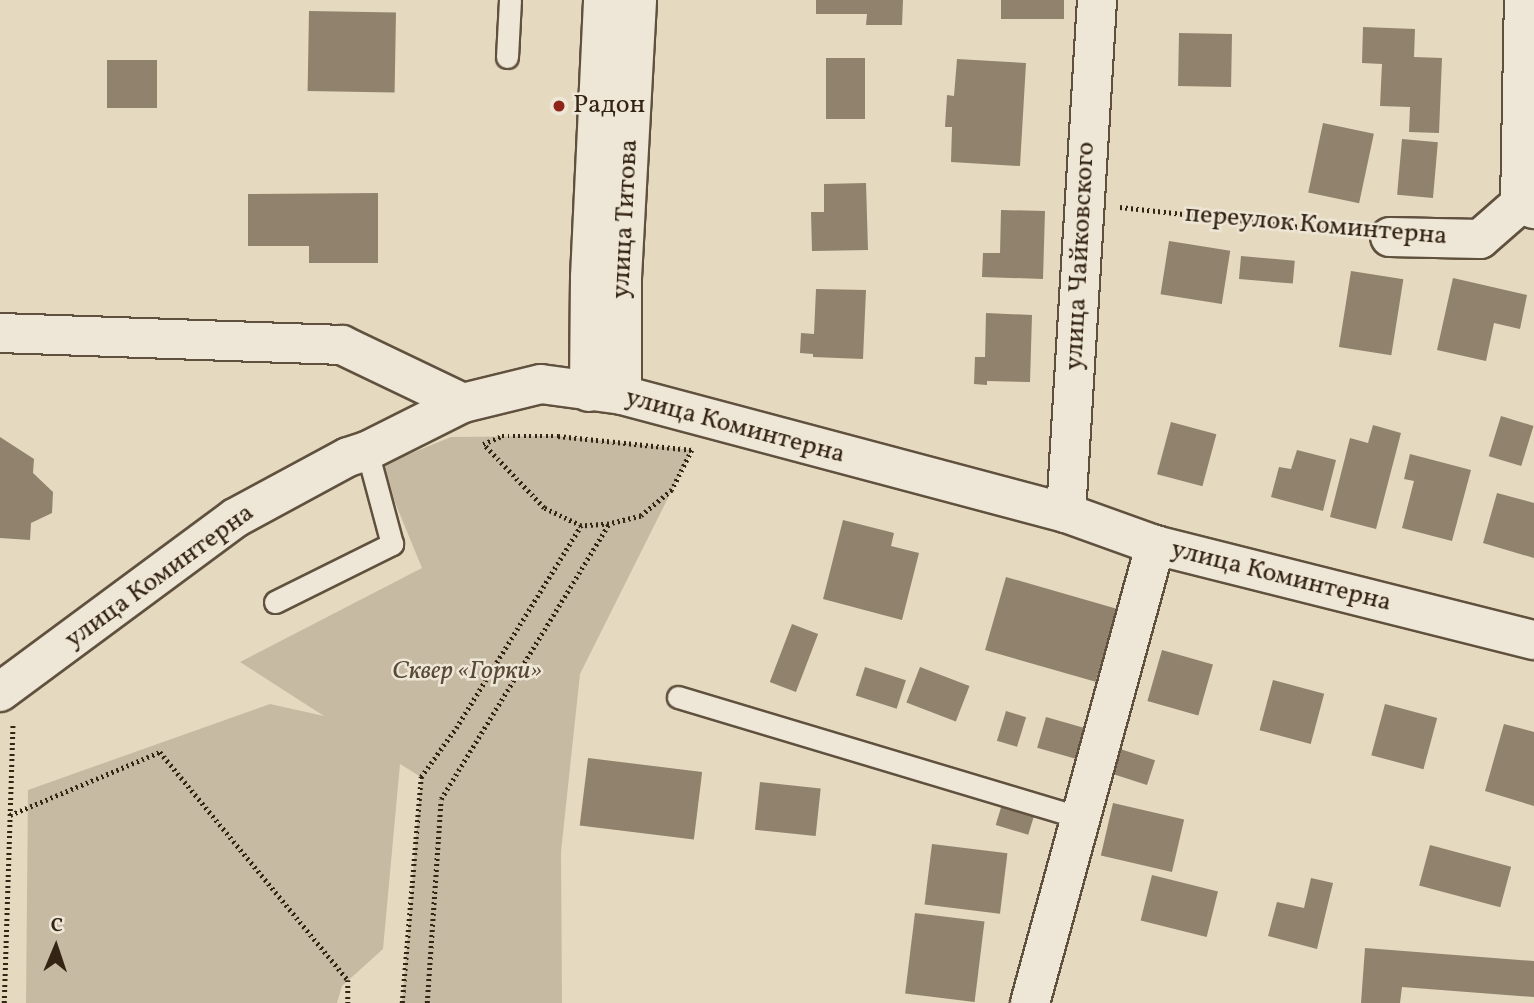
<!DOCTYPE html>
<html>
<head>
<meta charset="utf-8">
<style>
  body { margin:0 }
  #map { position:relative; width:1534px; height:1003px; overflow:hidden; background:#e5d9c0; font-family:Vollkorn,serif }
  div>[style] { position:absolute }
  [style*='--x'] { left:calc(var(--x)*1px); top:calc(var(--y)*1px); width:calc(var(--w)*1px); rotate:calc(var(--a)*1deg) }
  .green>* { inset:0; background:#c7baa3 }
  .building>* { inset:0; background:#90826d; transform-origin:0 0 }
  .path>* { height:4.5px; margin-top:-2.25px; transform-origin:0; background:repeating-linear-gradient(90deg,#342413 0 2px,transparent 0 5.5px) }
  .roads { filter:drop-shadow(2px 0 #60513e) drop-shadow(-2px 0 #60513e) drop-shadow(0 2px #60513e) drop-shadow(0 -2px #60513e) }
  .lane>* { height:21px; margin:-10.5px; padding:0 10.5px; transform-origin:10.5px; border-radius:10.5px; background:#eee6d6 }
  .street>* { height:38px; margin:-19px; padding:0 19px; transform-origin:19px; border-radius:19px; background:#eee6d6 }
  .secondary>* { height:38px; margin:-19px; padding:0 19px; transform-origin:19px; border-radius:19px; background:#eee6d6 }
  .dots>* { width:19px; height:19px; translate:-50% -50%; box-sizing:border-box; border:4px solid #eee6d6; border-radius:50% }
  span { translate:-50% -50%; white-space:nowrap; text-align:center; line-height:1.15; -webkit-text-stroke:5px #eee6d6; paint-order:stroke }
  .poi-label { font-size:26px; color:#342413 }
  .left { translate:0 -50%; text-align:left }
  .street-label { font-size:26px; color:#342413 }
  .park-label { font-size:26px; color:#594a37; font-style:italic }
  .north { position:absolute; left:21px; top:912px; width:70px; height:70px; -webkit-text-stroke:5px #eee6d6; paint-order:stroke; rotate:2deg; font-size:19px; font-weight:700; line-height:28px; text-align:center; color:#342413 }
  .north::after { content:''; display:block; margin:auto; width:24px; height:32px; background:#342413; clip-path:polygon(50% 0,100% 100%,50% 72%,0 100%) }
</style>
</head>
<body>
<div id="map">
  <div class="green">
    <div style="clip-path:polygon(558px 436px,692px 450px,580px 674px,561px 852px,562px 1003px,402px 1003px,421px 777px,400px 764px,383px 949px,342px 986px,337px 1003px,26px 1003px,28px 790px,270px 704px,324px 716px,240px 662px,422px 568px,380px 466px,451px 437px)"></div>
  </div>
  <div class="building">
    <div style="clip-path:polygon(816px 0,903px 0,902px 25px,866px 25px,867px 14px,816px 14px)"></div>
    <div style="left:1001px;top:0;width:63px;height:19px"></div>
    <div style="left:309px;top:11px;width:87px;height:80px;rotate:1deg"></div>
    <div style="clip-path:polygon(1363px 27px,1415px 29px,1414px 57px,1442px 58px,1439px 133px,1409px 132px,1410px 107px,1380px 106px,1382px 64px,1362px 63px)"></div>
    <div style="left:1179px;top:33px;width:53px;height:53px;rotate:1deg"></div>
    <div style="left:826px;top:58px;width:39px;height:61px"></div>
    <div style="clip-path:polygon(957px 59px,1026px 63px,1020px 166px,951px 162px,952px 127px,945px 127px,947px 95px,954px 96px)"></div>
    <div style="left:107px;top:60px;width:50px;height:48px"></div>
    <div style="left:1323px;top:123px;width:52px;height:71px;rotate:12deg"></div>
    <div style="left:1402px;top:139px;width:36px;height:56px;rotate:5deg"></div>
    <div style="clip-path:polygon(866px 183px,868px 250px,812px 251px,811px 212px,824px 212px,824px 184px)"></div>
    <div style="clip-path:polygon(378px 193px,378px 263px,309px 263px,309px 246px,248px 246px,248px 194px)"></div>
    <div style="clip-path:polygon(1001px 210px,1045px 211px,1043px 279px,982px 277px,983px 253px,1000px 253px)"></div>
    <div style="left:1169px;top:241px;width:62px;height:54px;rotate:9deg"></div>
    <div style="left:1241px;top:256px;width:54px;height:23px;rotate:5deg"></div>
    <div style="left:1351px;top:271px;width:53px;height:77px;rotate:9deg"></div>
    <div style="clip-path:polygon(1453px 278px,1527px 295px,1520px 329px,1494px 323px,1486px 361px,1437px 350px)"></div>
    <div style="clip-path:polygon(816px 289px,866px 290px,863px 359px,813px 357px,813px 354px,800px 353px,801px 333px,814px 334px)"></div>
    <div style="clip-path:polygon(986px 313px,1032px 315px,1030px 382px,987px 381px,987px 385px,974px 384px,975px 357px,985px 357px)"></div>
    <div style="left:1501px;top:416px;width:34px;height:42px;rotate:17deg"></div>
    <div style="left:1171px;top:422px;width:47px;height:54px;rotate:15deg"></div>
    <div style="clip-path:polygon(1373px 425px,1401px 433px,1376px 529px,1330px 517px,1350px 438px,1368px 443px)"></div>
    <div style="clip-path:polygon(0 437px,34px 459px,33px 473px,53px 492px,52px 513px,31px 523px,30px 540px,0 538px)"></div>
    <div style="clip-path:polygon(1297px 450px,1336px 460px,1323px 511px,1271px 497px,1279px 467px,1291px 469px)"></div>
    <div style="clip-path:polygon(1410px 454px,1471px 470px,1452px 541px,1402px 528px,1414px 481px,1404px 479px)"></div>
    <div style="clip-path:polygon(1497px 493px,1534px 503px,1534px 558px,1483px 543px)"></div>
    <div style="clip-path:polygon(843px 520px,894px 533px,891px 546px,919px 553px,902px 620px,823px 599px)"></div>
    <div style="left:1006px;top:577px;width:115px;height:76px;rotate:16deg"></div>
    <div style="left:792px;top:624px;width:28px;height:62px;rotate:21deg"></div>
    <div style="left:1162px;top:650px;width:53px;height:53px;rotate:16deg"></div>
    <div style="left:865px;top:667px;width:43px;height:30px;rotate:18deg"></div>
    <div style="left:920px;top:667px;width:53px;height:38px;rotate:21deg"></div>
    <div style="left:1273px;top:680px;width:53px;height:52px;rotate:15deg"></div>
    <div style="left:1385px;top:704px;width:54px;height:53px;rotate:15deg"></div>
    <div style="left:1006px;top:711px;width:21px;height:31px;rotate:17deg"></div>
    <div style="left:1046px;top:717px;width:50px;height:32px;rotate:16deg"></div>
    <div style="clip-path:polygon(1504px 724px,1534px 732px,1534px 806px,1485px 791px)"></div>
    <div style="left:1117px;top:748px;width:40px;height:26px;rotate:18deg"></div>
    <div style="left:588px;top:758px;width:115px;height:68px;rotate:7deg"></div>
    <div style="left:760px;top:782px;width:61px;height:48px;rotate:6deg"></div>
    <div style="left:1003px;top:801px;width:34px;height:25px;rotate:17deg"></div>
    <div style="left:1113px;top:803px;width:73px;height:54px;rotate:13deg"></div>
    <div style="left:932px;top:844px;width:76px;height:61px;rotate:7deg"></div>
    <div style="left:1430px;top:845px;width:84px;height:42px;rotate:15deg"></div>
    <div style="left:1152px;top:875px;width:68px;height:47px;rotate:14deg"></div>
    <div style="clip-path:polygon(1311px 878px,1333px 883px,1317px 949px,1268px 936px,1277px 902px,1304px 908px)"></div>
    <div style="left:915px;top:913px;width:70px;height:81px;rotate:7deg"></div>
    <div style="clip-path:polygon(1365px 948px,1534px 961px,1534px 997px,1402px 987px,1400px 1003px,1361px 1003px)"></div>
  </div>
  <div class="path">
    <div style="--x:1120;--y:207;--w:236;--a:6.3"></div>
    <div style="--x:502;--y:436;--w:56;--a:0"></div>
    <div style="--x:558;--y:436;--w:135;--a:6"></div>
    <div style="--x:692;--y:450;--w:45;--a:116.6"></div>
    <div style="--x:672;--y:490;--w:40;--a:140"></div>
    <div style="--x:641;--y:516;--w:33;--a:166"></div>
    <div style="--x:609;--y:524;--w:28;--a:176"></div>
    <div style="--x:581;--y:526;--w:41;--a:-154.1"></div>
    <div style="--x:544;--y:508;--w:88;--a:-133.6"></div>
    <div style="--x:483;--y:444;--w:21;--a:-23"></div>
    <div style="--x:10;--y:815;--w:163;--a:-22.8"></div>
    <div style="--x:160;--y:752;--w:296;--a:50.5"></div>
    <div style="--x:348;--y:980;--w:23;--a:90"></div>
    <div style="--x:4;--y:1003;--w:279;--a:-88.2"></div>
    <div style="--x:402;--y:1003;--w:227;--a:-85.2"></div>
    <div style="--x:421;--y:777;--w:60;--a:-54.5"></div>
    <div style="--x:456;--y:728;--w:238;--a:-58.3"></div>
    <div style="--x:427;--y:1003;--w:204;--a:-86.1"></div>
    <div style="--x:441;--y:799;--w:322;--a:-58.6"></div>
  </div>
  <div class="roads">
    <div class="lane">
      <div style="--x:507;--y:57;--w:57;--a:-87"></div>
      <div style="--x:275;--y:602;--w:131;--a:-26.4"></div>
      <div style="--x:392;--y:544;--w:96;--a:-105"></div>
      <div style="--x:678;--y:697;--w:422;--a:16.7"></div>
    </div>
    <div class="street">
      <div style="--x:1520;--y:204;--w:204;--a:-88.9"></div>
      <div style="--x:1390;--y:237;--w:90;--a:1.3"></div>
      <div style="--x:1480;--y:239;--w:53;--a:-41.2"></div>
      <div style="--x:1520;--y:204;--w:15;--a:20"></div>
      <div style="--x:0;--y:333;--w:342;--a:2"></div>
      <div style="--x:342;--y:345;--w:134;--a:25.6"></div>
      <div style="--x:1066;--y:513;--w:514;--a:-86.54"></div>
      <div style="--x:1030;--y:1003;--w:475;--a:-74.7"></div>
    </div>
    <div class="secondary">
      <div style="--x:589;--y:392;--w:115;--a:-89.5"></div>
      <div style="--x:590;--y:277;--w:277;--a:-87.3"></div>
      <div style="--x:622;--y:395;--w:117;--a:-90"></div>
      <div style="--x:622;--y:278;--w:278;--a:-86.9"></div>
      <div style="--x:0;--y:692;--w:292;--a:-36.5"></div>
      <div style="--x:235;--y:518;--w:128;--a:-28.4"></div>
      <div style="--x:348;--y:457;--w:20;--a:-18"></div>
      <div style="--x:367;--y:451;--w:107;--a:-26.6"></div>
      <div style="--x:463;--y:403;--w:80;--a:-13.7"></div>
      <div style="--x:541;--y:384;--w:82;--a:7.7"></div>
      <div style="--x:622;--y:395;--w:459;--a:14.9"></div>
      <div style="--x:1066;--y:513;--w:95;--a:19.8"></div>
      <div style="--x:1155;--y:545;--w:391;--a:14.1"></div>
    </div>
  </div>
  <div class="dots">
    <div style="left:559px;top:106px;background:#8f2418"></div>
  </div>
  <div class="poi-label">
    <span class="left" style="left:573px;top:106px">Радон</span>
  </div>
  <div class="street-label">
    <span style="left:626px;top:219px;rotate:-87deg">улица Титова</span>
    <span style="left:1316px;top:226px;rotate:5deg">переулок Коминтерна</span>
    <span style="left:1081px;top:256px;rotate:-87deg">улица Чайковского</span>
    <span style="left:735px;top:427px;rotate:15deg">улица Коминтерна</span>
    <span style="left:160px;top:577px;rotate:-36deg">улица Коминтерна</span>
    <span style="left:1281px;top:577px;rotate:14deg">улица Коминтерна</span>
  </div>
  <div class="park-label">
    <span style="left:467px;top:672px">Сквер «Горки»</span>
  </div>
  <div class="north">С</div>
</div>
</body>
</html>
